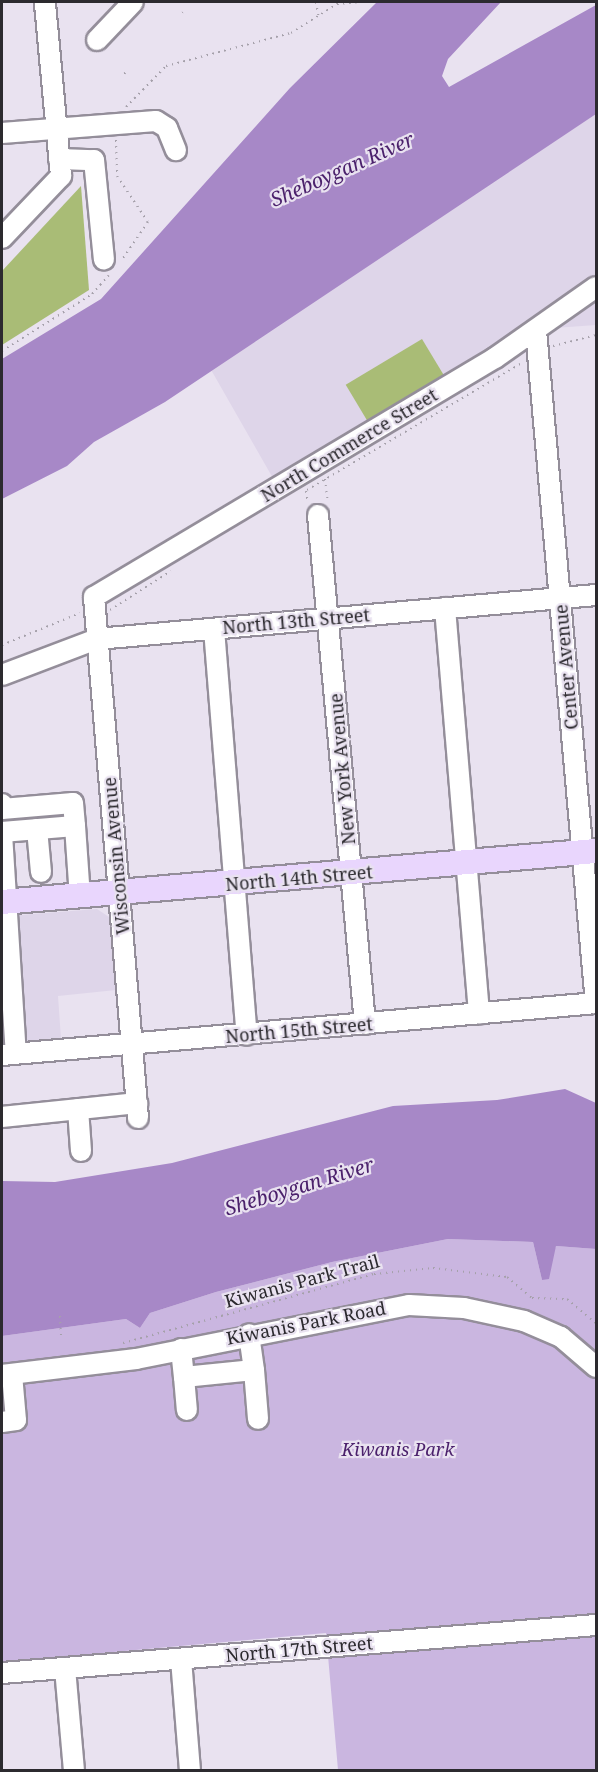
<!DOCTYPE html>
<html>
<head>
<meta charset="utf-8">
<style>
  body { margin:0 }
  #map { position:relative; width:598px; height:1772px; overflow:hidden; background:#e9e2f0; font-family:"Noto Serif",serif }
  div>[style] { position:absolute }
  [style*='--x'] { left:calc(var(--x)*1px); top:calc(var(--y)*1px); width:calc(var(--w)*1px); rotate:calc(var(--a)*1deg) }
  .built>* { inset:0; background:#ded5e9 }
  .green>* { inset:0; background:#cab6e0 }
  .water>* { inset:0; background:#a788c7 }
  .building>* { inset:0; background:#a9bc76; transform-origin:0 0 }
  .path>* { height:2px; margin-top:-1px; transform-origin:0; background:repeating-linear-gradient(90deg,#a5a0aa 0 1.5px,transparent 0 6px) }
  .roads { filter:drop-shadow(2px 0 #948e9a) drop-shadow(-2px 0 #948e9a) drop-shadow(0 2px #948e9a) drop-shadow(0 -2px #948e9a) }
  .minor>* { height:20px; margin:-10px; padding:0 10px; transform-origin:10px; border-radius:10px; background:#fff }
  .major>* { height:24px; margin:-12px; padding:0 12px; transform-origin:12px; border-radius:12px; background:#e9d6fd }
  span { translate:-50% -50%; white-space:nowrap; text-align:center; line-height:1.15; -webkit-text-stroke:4.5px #e9e2f0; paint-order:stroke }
  .street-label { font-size:18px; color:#2c2a2f }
  .park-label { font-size:18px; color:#4b216c; font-style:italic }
  .water-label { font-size:20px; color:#4b216c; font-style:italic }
  .frame { position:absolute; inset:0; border:3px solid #2c2a2f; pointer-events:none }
</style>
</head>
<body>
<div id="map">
  <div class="built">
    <div style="clip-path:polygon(596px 114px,596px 325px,513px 331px,278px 487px,210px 368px)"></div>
    <div style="clip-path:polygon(97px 909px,109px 917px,116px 990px,58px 996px,61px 1039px,20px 1042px,8px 916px)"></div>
  </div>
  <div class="green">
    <div style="clip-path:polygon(448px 1239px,533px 1242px,542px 1280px,556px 1246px,596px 1249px,596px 1770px,338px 1770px,326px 1633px,2px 1662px,2px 1336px,126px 1319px,140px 1328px,150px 1313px,216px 1292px,332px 1262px)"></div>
  </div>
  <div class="water">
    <div style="clip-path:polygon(377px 2px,501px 2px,448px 59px,442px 76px,449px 87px,596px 5px,596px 114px,165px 402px,94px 442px,67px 466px,2px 499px,2px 359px,101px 299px,290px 88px)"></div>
    <div style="clip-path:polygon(565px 1089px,596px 1103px,596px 1249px,556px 1246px,549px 1279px,542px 1280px,533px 1242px,448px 1239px,332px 1262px,216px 1292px,150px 1313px,140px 1328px,126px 1319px,2px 1336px,2px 1181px,55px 1182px,172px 1163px,393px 1106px,497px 1100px)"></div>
  </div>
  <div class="building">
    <div style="clip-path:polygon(81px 186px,89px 290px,2px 345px,2px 271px)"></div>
    <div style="left:422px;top:339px;width:43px;height:89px;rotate:59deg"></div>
  </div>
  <div class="path">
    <div style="--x:316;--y:2;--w:17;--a:80"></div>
    <div style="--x:337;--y:4;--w:23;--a:-5"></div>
    <div style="--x:182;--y:13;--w:1;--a:-45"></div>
    <div style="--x:124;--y:74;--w:3;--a:-45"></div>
    <div style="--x:126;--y:107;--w:57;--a:-45.7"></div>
    <div style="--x:166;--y:66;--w:129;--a:-14.8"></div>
    <div style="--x:291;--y:33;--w:58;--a:-32.3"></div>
    <div style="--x:116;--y:140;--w:36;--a:88"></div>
    <div style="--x:117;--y:176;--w:55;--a:56"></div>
    <div style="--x:148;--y:222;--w:47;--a:124.7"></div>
    <div style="--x:553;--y:346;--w:44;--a:-14.3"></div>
    <div style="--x:2;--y:351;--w:107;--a:-32.3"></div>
    <div style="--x:92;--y:294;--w:25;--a:-48"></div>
    <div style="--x:325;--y:479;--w:23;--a:83"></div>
    <div style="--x:307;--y:490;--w:250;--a:-30.6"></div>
    <div style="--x:306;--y:491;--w:12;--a:81"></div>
    <div style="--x:110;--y:610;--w:72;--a:-32.6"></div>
    <div style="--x:2;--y:645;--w:84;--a:-22.3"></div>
    <div style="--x:60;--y:1316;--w:19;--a:87"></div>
    <div style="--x:123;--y:1343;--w:260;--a:-15.4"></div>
    <div style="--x:374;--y:1274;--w:59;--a:-5.8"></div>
    <div style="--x:433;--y:1268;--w:75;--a:6.9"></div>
    <div style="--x:507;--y:1277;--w:33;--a:40"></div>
    <div style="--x:532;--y:1298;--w:35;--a:2"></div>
    <div style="--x:567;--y:1299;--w:38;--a:40"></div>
  </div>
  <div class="roads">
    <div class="minor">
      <div style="--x:97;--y:40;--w:52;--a:-46.5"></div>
      <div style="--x:2;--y:133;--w:154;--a:-4.5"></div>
      <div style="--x:156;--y:121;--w:13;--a:32"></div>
      <div style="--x:167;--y:128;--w:24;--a:68"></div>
      <div style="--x:59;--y:159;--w:35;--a:2"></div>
      <div style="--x:94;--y:160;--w:100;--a:84.3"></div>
      <div style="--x:2;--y:238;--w:86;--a:-46.4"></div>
      <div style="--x:61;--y:176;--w:175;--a:-95.3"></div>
      <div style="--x:536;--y:331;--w:675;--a:84.9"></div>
      <div style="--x:318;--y:515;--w:511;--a:84.72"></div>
      <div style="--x:445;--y:608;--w:407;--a:85.2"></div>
      <div style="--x:214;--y:629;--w:407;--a:85.4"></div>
      <div style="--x:2;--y:675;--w:102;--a:-20.8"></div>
      <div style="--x:97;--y:639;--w:501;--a:-5.04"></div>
      <div style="--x:2;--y:804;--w:5;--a:90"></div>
      <div style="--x:2;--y:809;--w:71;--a:-4.8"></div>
      <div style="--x:73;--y:803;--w:23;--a:85"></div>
      <div style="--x:37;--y:829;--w:43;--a:84.7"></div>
      <div style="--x:2;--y:832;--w:73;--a:-4.7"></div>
      <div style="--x:75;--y:826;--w:71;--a:86"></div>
      <div style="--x:2;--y:834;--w:220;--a:86.4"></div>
      <div style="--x:2;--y:1055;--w:596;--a:-5"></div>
      <div style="--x:78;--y:1109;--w:42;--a:85.9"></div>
      <div style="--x:2;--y:1117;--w:136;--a:-5.9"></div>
      <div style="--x:138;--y:1118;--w:523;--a:-94.83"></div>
      <div style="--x:94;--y:597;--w:467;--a:-30.8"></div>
      <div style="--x:495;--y:358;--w:123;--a:-35.1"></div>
      <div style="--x:181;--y:1349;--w:28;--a:84"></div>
      <div style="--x:184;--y:1377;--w:70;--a:-5.7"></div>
      <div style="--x:254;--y:1370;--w:36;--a:-98"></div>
      <div style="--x:254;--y:1370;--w:49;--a:85.3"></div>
      <div style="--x:2;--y:1375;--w:135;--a:-6.8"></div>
      <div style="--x:136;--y:1359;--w:278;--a:-11.2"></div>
      <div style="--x:409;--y:1305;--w:55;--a:3.1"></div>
      <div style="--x:464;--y:1308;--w:61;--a:12.2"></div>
      <div style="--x:524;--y:1321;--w:40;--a:23.4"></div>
      <div style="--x:561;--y:1337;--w:46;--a:40.6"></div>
      <div style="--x:184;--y:1377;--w:33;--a:85"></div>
      <div style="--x:2;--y:1422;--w:14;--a:-8"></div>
      <div style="--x:16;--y:1420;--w:46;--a:-95"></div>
      <div style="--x:181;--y:1659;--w:111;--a:85.4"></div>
      <div style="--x:65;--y:1668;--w:102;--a:85"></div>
      <div style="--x:2;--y:1673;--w:596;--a:-4.62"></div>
    </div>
    <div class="major">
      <div style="--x:2;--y:902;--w:596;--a:-4.91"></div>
    </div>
  </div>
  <div class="street-label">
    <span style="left:349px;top:445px;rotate:-31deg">North Commerce Street</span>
    <span style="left:296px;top:621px;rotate:-5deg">North 13th Street</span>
    <span style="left:566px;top:667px;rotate:-95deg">Center Avenue</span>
    <span style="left:342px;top:769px;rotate:-95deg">New York Avenue</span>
    <span style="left:116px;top:856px;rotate:-95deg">Wisconsin Avenue</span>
    <span style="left:299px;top:878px;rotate:-5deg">North 14th Street</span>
    <span style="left:299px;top:1030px;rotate:-5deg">North 15th Street</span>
    <span style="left:302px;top:1281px;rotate:-15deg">Kiwanis Park Trail</span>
    <span style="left:306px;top:1323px;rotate:-11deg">Kiwanis Park Road</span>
    <span style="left:299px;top:1649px;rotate:-5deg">North 17th Street</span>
  </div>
  <div class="park-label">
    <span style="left:398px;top:1449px">Kiwanis Park</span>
  </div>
  <div class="water-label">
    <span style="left:342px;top:169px;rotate:-24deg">Sheboygan River</span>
    <span style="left:299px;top:1186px;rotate:-17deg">Sheboygan River</span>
  </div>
  <div class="frame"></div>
</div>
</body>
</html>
